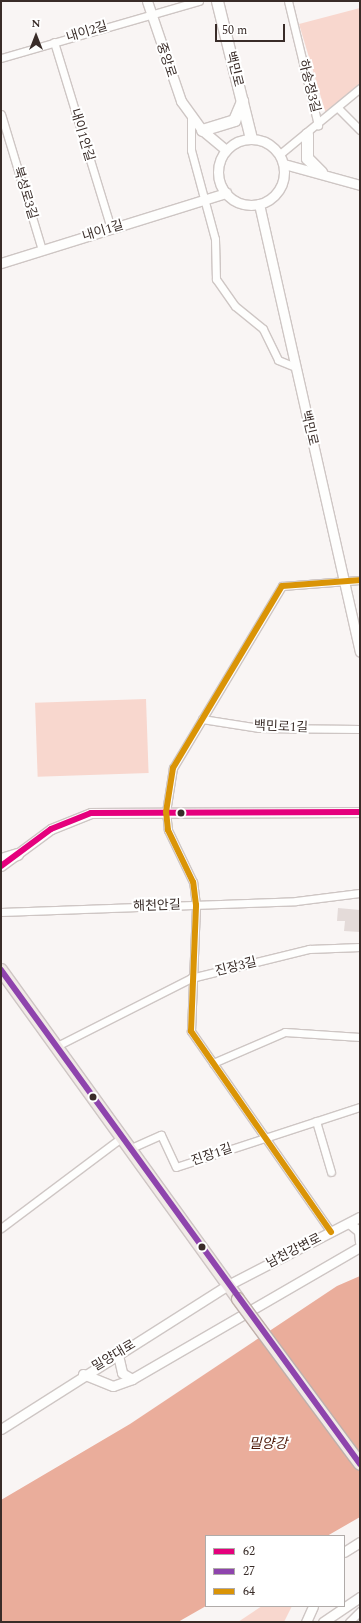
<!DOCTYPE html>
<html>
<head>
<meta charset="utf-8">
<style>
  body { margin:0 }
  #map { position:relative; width:361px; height:1623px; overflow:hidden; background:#f9f5f4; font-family:Spectral,"Noto Sans KR",serif }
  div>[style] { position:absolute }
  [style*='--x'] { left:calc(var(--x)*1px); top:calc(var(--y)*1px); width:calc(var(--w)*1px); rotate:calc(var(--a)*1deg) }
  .green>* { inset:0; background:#f8d7ce; transform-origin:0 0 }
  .water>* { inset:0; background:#eaad9b }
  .building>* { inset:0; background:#e4dbd9 }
  .roads { filter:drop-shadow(1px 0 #cec6c4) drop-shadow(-1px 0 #cec6c4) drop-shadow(0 1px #cec6c4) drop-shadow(0 -1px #cec6c4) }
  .minor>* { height:7px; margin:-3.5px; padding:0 3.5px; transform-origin:3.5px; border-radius:3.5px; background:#fefefd }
  .tertiary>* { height:9px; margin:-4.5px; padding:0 4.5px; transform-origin:4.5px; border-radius:4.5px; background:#fefefd }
  .tertiary>.ring { margin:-4.5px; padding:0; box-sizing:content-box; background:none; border:9px solid #fefefd; border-radius:50% }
  .secondary>* { height:11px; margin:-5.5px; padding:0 5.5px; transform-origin:5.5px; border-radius:5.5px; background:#fefefd }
  .primary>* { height:12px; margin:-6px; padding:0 6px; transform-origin:6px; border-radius:6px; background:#f1eae7 }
  .bridges { filter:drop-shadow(1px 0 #bfb0ab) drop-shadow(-1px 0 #bfb0ab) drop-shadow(0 1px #bfb0ab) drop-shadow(0 -1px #bfb0ab) }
  .primary-bridge>* { height:12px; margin:-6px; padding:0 6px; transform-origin:6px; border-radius:6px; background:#f1eae7 }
  .bus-1>* { height:6px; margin:-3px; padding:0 3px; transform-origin:3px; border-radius:3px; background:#e5007d }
  .bus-2>* { height:6px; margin:-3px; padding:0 3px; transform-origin:3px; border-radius:3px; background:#8e44ad }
  .bus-3>* { height:6px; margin:-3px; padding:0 3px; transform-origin:3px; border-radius:3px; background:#da9406 }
  .dots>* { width:11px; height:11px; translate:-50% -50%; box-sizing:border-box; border:2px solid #fff; border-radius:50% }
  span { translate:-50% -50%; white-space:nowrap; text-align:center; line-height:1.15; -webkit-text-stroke:4px #fff; paint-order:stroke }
  .street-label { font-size:13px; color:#392c28 }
  .water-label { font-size:14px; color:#4f1909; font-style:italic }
  .frame { position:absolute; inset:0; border:2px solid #392c28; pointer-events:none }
  .legend { position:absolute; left:205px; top:1535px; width:140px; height:72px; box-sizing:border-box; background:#fff; border:1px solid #b0aba9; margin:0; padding:5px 7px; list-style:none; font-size:12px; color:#392c28 }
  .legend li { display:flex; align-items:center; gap:8px; height:20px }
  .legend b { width:20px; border:1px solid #b0aba9 }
  .north { position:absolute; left:16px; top:16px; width:40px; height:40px; -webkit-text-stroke:3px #fff; paint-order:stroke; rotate:0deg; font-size:11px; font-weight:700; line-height:16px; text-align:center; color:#392c28 }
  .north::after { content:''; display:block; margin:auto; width:14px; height:18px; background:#392c28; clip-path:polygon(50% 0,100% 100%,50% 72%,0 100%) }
  .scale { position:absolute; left:215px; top:24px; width:70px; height:18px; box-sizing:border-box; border:2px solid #392c28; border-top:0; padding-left:5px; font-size:12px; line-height:14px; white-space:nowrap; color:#392c28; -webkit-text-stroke:3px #fff; paint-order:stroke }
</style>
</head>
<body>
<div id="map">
  <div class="green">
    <div style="clip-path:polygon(360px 8px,360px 83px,326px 114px,299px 24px)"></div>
    <div style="left:146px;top:699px;width:74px;height:111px;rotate:88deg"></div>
    <div style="clip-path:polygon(262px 1606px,292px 1606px,284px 1622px,238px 1622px)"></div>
  </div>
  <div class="water">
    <div style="clip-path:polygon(360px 1276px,360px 1517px,327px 1536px,206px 1536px,206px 1606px,178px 1622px,1px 1622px,1px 1500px,130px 1424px,337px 1286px)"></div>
  </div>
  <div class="building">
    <div style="clip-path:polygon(338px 908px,360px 910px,360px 932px,344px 931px,345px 921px,337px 921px)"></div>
  </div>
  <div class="roads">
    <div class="minor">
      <div style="--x:288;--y:1;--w:128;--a:76.4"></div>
      <div style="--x:54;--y:42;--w:195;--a:73"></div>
      <div style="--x:1;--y:58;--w:206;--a:-16.1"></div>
      <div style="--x:338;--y:108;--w:31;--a:45"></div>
      <div style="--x:1;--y:114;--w:142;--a:73.2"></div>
      <div style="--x:191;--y:117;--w:33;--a:90"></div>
      <div style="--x:191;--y:150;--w:92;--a:74.9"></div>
      <div style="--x:215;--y:239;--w:40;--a:88.6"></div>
      <div style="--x:216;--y:279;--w:33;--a:55"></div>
      <div style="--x:235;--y:306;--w:36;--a:39"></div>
      <div style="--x:263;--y:329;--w:34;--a:64"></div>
      <div style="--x:278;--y:360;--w:18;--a:22"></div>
      <div style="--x:280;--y:154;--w:104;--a:-39.5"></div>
      <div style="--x:202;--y:719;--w:58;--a:9"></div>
      <div style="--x:259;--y:728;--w:101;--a:0.6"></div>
      <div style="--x:1;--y:912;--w:295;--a:-2.1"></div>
      <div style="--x:296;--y:901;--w:64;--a:-7.1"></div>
      <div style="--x:55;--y:1047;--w:153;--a:-26.9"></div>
      <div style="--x:191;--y:978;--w:122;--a:-13.8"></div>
      <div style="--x:309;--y:949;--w:51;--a:-2.2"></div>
      <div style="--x:213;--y:1063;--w:78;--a:-23.3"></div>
      <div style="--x:285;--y:1032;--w:75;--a:3.8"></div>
      <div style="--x:316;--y:1121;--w:53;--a:73.6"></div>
      <div style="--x:129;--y:1149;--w:35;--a:-24"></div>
      <div style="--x:161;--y:1135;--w:35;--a:65"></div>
      <div style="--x:176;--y:1167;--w:194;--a:-18.1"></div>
      <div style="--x:1;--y:1228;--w:150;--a:-36.9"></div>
      <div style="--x:331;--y:1232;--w:245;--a:-124.9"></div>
      <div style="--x:191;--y:1031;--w:126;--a:-87.7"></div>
      <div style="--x:196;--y:905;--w:23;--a:-97"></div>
      <div style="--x:193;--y:882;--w:58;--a:-115.7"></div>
      <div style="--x:168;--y:830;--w:18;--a:-96"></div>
      <div style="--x:166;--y:812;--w:45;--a:-81"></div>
      <div style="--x:173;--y:768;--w:212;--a:-59.1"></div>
      <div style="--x:282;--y:586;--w:78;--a:-4.4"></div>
      <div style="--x:349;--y:1622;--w:16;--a:-45"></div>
    </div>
    <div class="tertiary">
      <div style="--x:147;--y:1;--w:106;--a:71.2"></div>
      <div style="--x:181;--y:101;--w:36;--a:54"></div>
      <div style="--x:202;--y:130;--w:31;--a:40"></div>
      <div class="ring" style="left:218px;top:139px;width:57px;height:57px"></div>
      <div style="--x:284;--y:164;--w:79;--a:15.4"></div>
      <div style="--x:259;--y:204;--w:459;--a:77.3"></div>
      <div style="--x:1;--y:263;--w:236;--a:-17.3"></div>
      <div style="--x:1;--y:866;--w:62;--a:-36.5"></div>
      <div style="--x:51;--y:829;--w:43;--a:-21.8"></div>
      <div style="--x:91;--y:813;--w:269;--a:-0.2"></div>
      <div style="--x:349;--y:1223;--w:13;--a:39"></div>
      <div style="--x:359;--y:1231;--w:11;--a:85"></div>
      <div style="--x:118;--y:1355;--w:18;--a:77"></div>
      <div style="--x:122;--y:1373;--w:12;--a:31"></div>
      <div style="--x:83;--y:1374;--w:32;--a:22"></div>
      <div style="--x:113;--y:1386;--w:20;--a:-20"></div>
      <div style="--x:132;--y:1379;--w:263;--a:-30.1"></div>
      <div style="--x:1;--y:1429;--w:269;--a:-32.4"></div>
      <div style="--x:228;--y:1285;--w:148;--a:-27.3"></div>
      <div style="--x:344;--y:1552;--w:19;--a:-32"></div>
      <div style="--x:306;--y:1622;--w:17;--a:-66"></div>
      <div style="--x:323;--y:1622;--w:45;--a:-34"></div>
    </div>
    <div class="secondary">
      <div style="--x:217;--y:1;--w:141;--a:76.1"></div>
      <div style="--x:202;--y:130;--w:34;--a:-17"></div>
      <div style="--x:234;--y:120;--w:21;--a:-67"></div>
      <div style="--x:307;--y:134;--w:24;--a:90"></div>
      <div style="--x:307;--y:158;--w:20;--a:45"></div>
      <div style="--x:1;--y:859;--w:17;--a:-17"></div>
    </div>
    <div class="primary">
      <div style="--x:1;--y:970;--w:405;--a:54.2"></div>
    </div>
  </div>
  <div class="bridges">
    <div class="primary-bridge">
      <div style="--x:238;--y:1299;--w:205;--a:53.5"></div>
    </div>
  </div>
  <div class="bus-1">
    <div style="--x:1;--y:866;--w:62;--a:-36.5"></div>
    <div style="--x:51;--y:829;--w:43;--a:-21.8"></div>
    <div style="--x:91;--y:813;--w:269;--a:-0.2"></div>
  </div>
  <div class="bus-2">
    <div style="--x:1;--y:970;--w:611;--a:53.99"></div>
  </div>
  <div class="bus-3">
    <div style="--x:331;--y:1232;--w:245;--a:-124.9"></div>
    <div style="--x:191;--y:1031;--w:126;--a:-87.7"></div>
    <div style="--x:196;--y:905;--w:23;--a:-97"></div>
    <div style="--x:193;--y:882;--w:58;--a:-115.7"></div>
    <div style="--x:168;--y:830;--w:18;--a:-96"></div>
    <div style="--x:166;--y:812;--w:45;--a:-81"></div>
    <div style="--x:173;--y:768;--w:212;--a:-59.1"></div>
    <div style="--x:282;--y:586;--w:78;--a:-4.4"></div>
  </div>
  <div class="dots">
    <div style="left:181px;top:813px;background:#392c28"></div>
    <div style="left:93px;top:1097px;background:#392c28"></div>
    <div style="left:202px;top:1247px;background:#392c28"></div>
  </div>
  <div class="street-label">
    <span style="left:87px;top:32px;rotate:-17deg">내이2길</span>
    <span style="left:166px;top:60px;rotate:72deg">중앙로</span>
    <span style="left:234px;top:69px;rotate:76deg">백민로</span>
    <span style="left:309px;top:86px;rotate:76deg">하송정3길</span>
    <span style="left:82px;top:135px;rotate:73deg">내이1안길</span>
    <span style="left:25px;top:193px;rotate:73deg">북성로3길</span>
    <span style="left:103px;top:231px;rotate:-17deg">내이1길</span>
    <span style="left:309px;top:428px;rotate:77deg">백민로</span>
    <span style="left:281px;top:727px;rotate:2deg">백민로1길</span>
    <span style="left:157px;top:906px;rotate:-2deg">해천안길</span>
    <span style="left:236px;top:967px;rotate:-14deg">진장3길</span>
    <span style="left:212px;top:1155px;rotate:-19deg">진장1길</span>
    <span style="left:294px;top:1251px;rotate:-27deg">남천강변로</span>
    <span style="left:114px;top:1356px;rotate:-31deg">밀양대로</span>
  </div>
  <div class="water-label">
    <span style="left:268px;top:1444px">밀양강</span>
  </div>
  <div class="frame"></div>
  <ul class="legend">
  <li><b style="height:5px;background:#e5007d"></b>62</li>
  <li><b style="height:5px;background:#8e44ad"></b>27</li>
  <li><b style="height:5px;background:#da9406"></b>64</li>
  </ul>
  <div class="north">N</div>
  <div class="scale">50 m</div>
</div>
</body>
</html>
